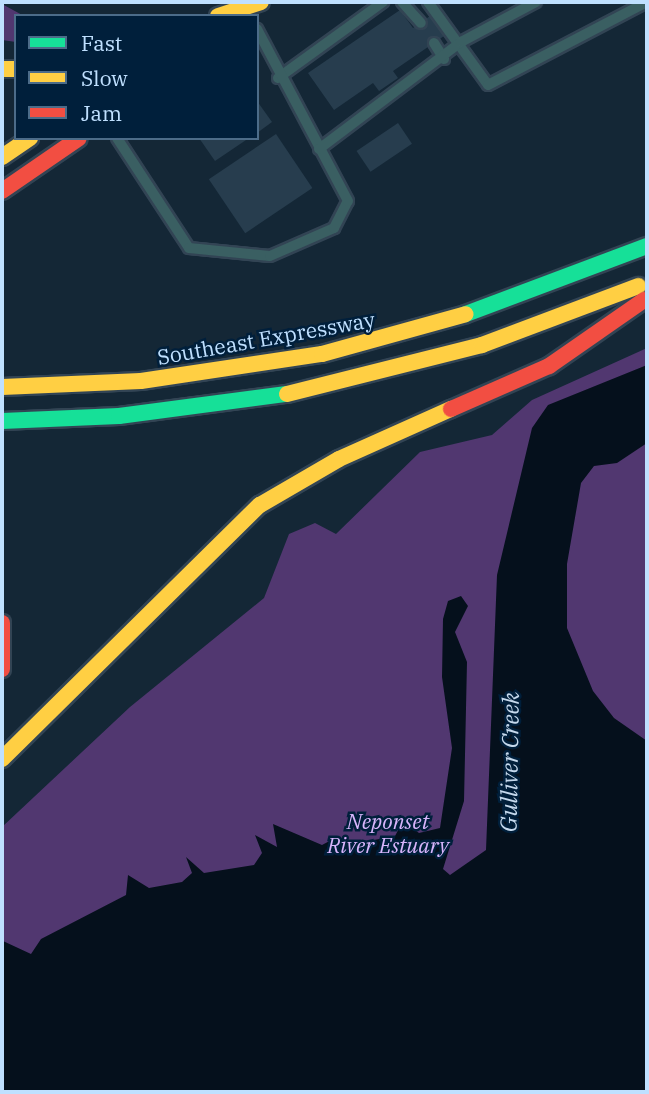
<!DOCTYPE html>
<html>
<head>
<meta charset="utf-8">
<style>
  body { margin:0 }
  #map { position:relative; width:649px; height:1094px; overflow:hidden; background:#142736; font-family:"IBM Plex Serif",serif }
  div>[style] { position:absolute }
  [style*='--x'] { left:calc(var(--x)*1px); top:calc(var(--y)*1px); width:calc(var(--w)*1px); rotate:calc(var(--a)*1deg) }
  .green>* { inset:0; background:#513770 }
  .water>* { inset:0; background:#05101c }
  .building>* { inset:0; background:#273d4e; transform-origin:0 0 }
  .roads { filter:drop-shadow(2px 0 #324454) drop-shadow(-2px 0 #324454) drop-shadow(0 2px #324454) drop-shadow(0 -2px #324454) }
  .lane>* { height:10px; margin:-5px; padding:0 5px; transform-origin:5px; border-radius:5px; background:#3a5f62 }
  .fast>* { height:16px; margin:-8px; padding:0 8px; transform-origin:8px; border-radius:8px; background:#16e098 }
  .slow>* { height:16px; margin:-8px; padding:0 8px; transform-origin:8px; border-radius:8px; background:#ffcf43 }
  .jam>* { height:16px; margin:-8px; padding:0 8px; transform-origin:8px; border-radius:8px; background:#f24e42 }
  span { translate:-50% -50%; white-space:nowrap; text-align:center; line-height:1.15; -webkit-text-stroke:5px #001f3b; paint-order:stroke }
  .street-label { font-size:21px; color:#bfe0ff }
  .park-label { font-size:21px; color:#d8b5fc; font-style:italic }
  .water-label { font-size:23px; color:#c5d9ed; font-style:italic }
  .frame { position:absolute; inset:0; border:4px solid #bfe0ff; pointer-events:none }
  .legend { position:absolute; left:14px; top:14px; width:245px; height:126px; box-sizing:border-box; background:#001f3b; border:2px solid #4c6c89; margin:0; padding:9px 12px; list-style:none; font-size:21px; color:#bfe0ff }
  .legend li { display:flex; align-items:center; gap:14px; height:35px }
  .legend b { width:35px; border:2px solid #4c6c89 }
</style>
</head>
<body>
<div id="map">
  <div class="green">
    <div style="clip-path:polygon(2px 4px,24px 16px,16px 16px,16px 42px,2px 40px)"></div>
    <div style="clip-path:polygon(647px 348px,647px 1092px,2px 1092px,2px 827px,130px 707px,264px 598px,289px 534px,315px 523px,336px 534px,420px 452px,492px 435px,532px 400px)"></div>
  </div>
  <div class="water">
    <div style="clip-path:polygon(647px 365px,647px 443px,617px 463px,594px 466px,581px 483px,567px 564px,567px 628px,593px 691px,614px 718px,647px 741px,647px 1092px,2px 1092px,3px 941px,31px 954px,41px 939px,126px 895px,128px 875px,149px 888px,182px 882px,192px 873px,186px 857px,204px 873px,254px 865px,262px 853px,255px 835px,277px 847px,273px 824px,322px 845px,337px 837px,348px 845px,395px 836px,403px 821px,419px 833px,440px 828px,452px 748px,442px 677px,443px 619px,448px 601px,461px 596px,468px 606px,455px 632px,467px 662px,464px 801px,443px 869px,450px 875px,486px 850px,497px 575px,532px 428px,548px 405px)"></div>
  </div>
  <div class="building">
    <div style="clip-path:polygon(400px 10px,413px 28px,430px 16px,444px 36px,393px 71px,398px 78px,379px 91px,373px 83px,334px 110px,308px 73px)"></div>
    <div style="clip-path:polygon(257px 101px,272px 122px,257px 133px)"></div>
    <div style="left:398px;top:123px;width:25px;height:50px;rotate:56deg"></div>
    <div style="left:276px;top:134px;width:65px;height:81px;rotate:56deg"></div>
    <div style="clip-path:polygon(199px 138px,249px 138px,215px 161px)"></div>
  </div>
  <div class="roads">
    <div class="lane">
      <div style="--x:402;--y:2;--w:28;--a:48"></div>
      <div style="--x:428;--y:2;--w:102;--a:54.1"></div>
      <div style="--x:488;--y:85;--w:179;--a:-27.6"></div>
      <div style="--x:434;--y:43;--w:19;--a:58"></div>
      <div style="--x:278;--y:78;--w:130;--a:-35.9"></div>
      <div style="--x:117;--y:138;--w:131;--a:56.8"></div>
      <div style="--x:189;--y:248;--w:81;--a:5.6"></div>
      <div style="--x:270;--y:256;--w:70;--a:-23.6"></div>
      <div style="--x:334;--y:228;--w:30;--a:-63"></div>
      <div style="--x:348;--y:201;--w:195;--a:-117.9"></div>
      <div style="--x:319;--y:149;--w:178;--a:-37"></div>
      <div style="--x:461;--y:42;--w:85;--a:-28.1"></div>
    </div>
    <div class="fast">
      <div style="--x:466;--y:314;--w:193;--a:-20.6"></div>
      <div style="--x:2;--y:421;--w:117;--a:-2.4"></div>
      <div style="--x:119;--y:416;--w:169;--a:-7.5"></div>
    </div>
    <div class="slow">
      <div style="--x:218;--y:16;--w:45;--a:-18"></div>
      <div style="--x:2;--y:69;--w:14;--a:0"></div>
      <div style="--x:2;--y:157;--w:34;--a:-34"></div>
      <div style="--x:2;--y:387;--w:139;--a:-2.5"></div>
      <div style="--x:141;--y:381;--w:183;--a:-8.5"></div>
      <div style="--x:322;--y:354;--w:149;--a:-15.5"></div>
      <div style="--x:287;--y:394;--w:201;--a:-14.1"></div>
      <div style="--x:482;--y:345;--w:167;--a:-20.7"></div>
      <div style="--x:2;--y:759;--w:362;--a:-44.6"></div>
      <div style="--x:260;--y:505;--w:91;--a:-30.2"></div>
      <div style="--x:339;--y:459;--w:123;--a:-24.1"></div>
    </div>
    <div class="jam">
      <div style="--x:2;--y:191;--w:93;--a:-34.5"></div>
      <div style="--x:451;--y:409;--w:107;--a:-23.7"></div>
      <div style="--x:549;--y:366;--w:116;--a:-34.8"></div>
      <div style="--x:2;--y:623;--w:46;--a:90"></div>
    </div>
  </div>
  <div class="street-label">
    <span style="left:266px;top:338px;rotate:-10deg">Southeast Expressway</span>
  </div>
  <div class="park-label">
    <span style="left:388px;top:833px">Neponset<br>River Estuary</span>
  </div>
  <div class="water-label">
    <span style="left:509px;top:762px;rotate:-89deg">Gulliver Creek</span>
  </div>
  <div class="frame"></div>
  <ul class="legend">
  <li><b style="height:9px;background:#16e098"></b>Fast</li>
  <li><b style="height:9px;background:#ffcf43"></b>Slow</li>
  <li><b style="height:9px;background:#f24e42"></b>Jam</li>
  </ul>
</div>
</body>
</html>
